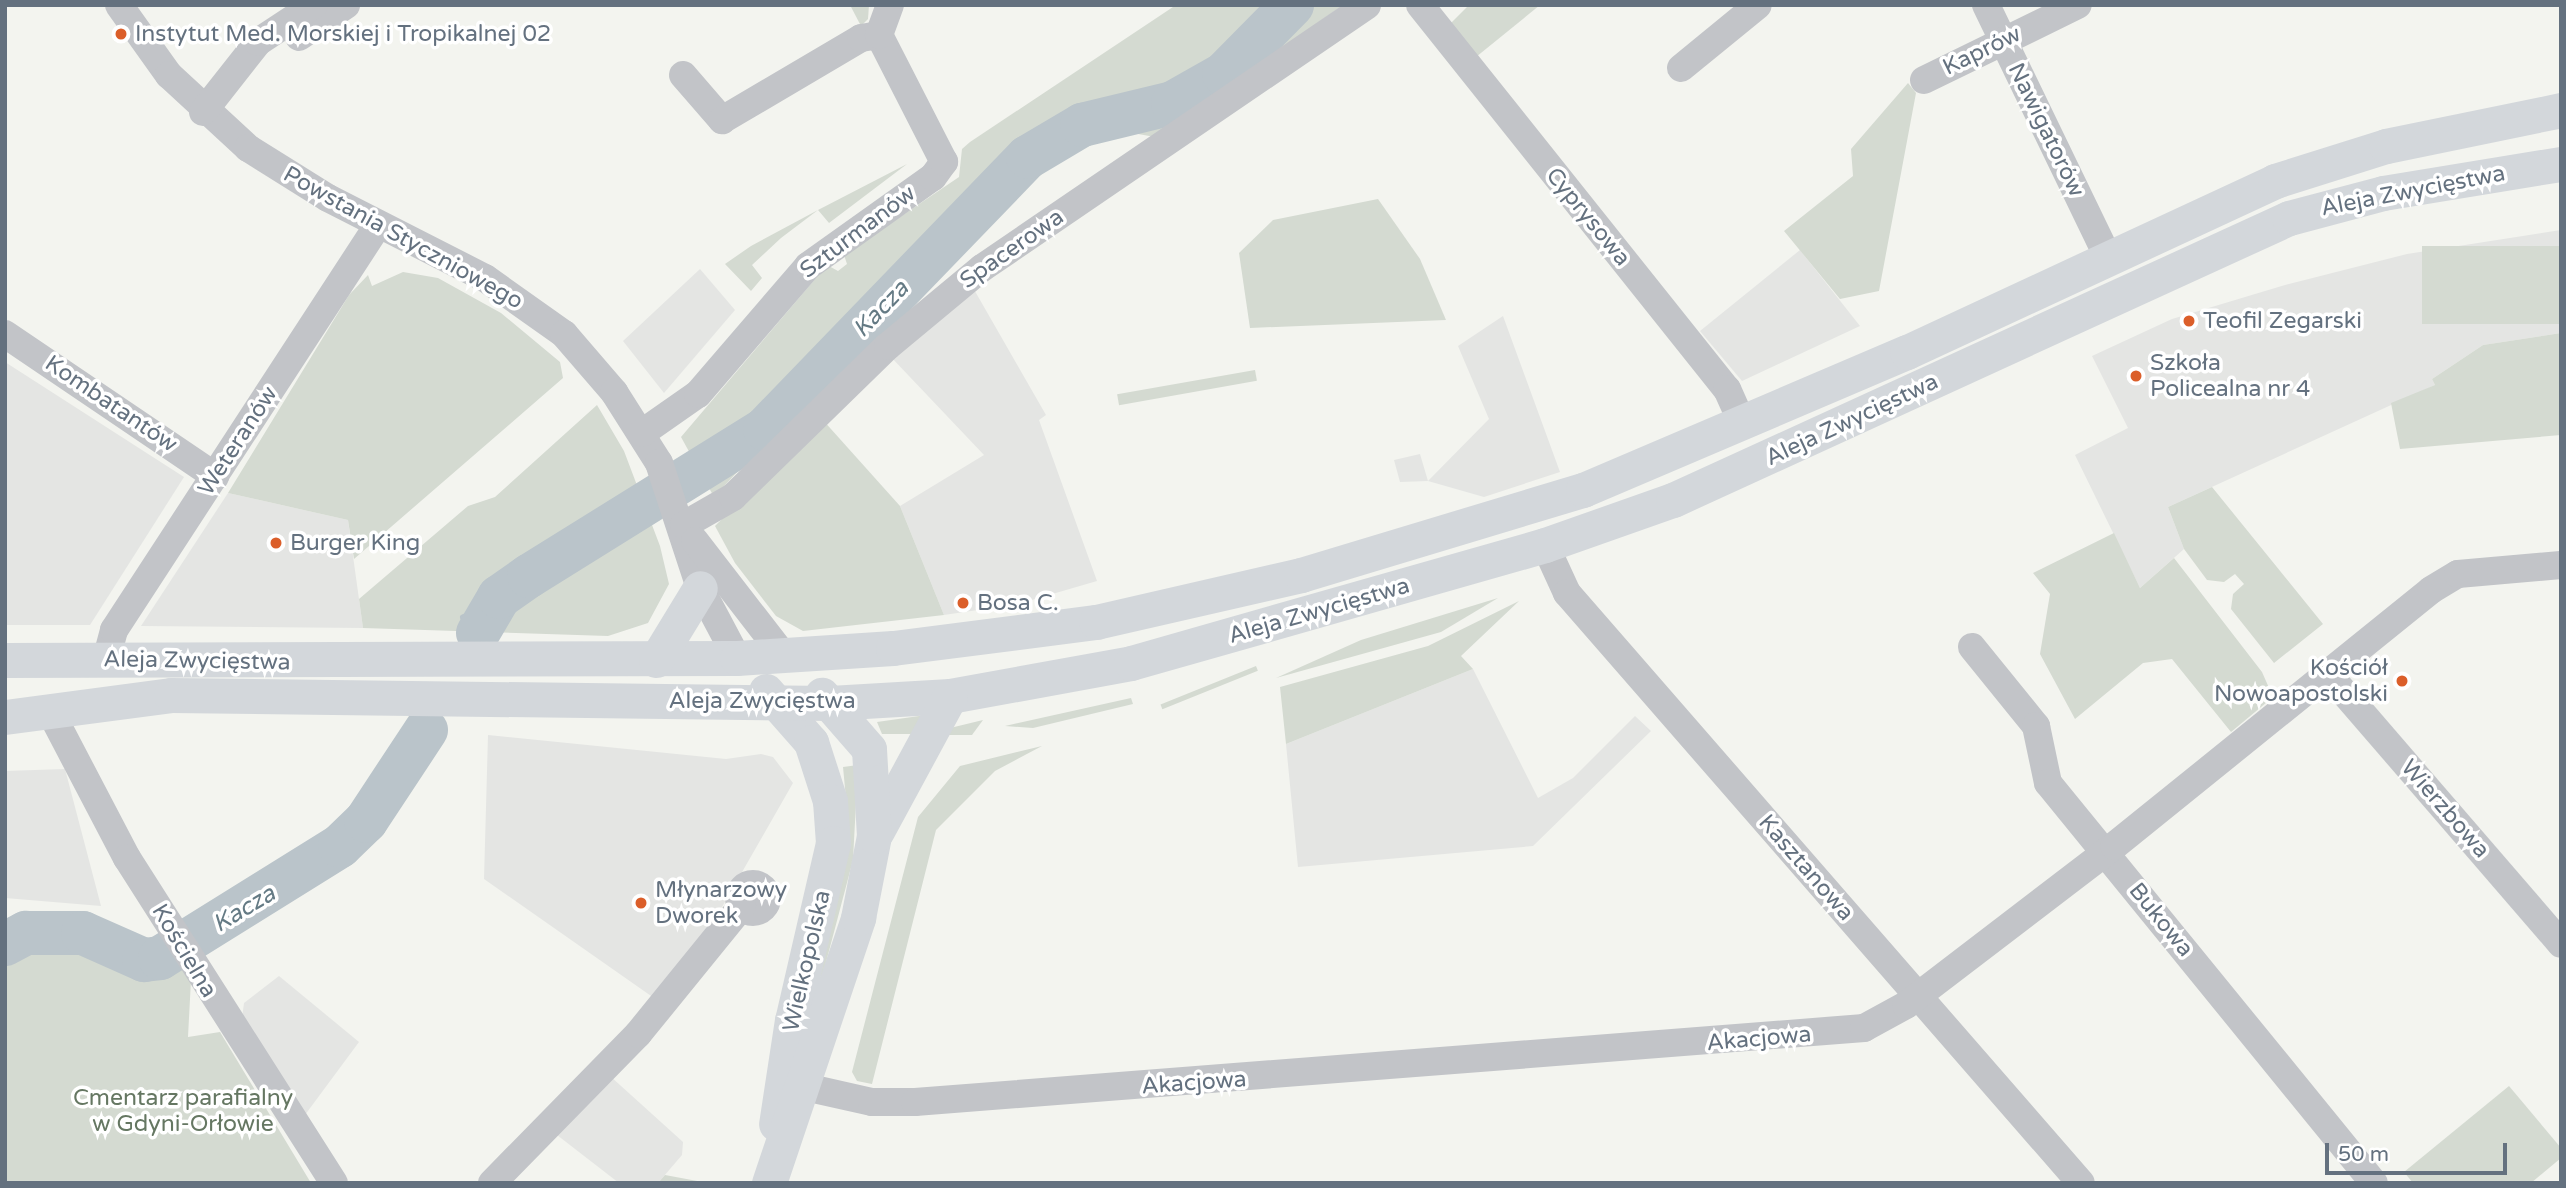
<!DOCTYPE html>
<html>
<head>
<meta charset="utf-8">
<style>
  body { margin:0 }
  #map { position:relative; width:2566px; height:1188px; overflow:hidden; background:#f3f4ef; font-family:"Varela Round",sans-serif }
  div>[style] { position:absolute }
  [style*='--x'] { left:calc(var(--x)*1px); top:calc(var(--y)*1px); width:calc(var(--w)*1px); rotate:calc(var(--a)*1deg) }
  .built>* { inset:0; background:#e4e5e3 }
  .green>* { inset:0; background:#d4dad1; transform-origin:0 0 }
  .stream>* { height:7px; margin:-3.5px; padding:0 3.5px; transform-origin:3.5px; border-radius:3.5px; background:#bac4ca }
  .river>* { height:44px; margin:-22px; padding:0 22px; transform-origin:22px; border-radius:22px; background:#bac4ca }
  .minor>* { height:28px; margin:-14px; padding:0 14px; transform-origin:14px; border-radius:14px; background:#c2c4c8 }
  .minor>.ring { margin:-14px; padding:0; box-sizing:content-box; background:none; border:28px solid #c2c4c8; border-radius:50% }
  .major>* { height:35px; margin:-17.5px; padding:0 17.5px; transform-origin:17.5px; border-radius:17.5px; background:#d3d7db }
  .dots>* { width:19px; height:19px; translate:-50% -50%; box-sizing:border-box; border:4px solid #fff; border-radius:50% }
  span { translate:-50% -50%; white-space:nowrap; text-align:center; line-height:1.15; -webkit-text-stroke:7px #fff; paint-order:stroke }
  .poi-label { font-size:23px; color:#64717f }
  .left { translate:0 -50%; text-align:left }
  .right { translate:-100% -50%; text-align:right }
  .street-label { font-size:23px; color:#64717f }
  .park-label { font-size:23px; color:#657762 }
  .water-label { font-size:24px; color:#647a84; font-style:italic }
  .frame { position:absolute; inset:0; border:7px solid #64717f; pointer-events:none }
  .scale { position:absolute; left:2325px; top:1143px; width:182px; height:32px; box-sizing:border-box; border:4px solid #64717f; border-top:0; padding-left:9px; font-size:21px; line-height:24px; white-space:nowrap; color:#64717f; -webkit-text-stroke:5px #fff; paint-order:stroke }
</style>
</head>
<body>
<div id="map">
  <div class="built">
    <div style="clip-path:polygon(2561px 230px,2561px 333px,2483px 345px,2432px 379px,2435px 385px,2168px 507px,2184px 549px,2140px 588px,2075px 455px,2128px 428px,2092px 356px,2172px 319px,2285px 285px,2407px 254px)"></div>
    <div style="clip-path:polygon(1800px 250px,1860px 326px,1742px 381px,1700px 331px)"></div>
    <div style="clip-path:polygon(700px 269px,735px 310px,664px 393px,623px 341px)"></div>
    <div style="clip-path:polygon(972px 286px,1046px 415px,1039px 420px,1097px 581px,1018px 604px,944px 615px,900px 506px,984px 455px,890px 356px)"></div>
    <div style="clip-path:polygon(1503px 316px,1560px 472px,1484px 497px,1428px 481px,1400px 482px,1394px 460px,1420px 454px,1428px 481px,1489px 419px,1458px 346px)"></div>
    <div style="clip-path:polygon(5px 362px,184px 477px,90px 625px,5px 625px)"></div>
    <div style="clip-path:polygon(228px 493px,348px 520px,363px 628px,141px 626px)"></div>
    <div style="clip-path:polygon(1473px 669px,1538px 798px,1573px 778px,1635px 716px,1651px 731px,1533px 846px,1298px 867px,1286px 744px)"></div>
    <div style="clip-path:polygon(488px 735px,726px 759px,761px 754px,773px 757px,793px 783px,722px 907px,654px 998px,484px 879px)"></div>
    <div style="clip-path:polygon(65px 769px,101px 906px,5px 898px,5px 771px)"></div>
    <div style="clip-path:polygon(279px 976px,359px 1042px,302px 1119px,242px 1018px,244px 1003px)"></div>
    <div style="clip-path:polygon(610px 1076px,683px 1142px,682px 1155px,658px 1183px,619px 1183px,557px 1135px)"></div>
  </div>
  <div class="green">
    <div style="clip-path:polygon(850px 5px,869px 5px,868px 19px,861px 26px)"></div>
    <div style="clip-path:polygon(1176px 5px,1285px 5px,1234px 57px,1188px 87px,1080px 111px,1007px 161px,982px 185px,960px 220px,966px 231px,953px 255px,880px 318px,714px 497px,681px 437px,827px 265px,838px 271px,847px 264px,844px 255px,959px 177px,962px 149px,970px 142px)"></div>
    <div style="clip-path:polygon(1299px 5px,1343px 5px,1155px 137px,1110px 129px,1176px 108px,1223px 82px)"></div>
    <div style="clip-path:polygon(1469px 5px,1540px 5px,1476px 57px,1450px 24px)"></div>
    <div style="clip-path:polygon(1908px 83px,1916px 93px,1879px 291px,1840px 299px,1784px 231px,1853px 176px,1851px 149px)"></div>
    <div style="clip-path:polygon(907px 164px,829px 223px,818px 210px,781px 238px,752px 265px,762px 278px,751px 291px,725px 264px,751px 246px,818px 210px)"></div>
    <div style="clip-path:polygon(1378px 199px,1420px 259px,1446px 320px,1250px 328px,1239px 253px,1273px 220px)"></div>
    <div style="left:2561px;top:246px;width:78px;height:139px;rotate:90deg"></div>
    <div style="clip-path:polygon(403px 272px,438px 278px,501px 313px,560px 362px,563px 378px,354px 559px,348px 520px,228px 493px,349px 295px,368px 275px,372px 286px)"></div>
    <div style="clip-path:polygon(2561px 333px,2561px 435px,2400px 449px,2391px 403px,2435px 385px,2432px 379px,2483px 345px)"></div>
    <div style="left:1255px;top:370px;width:11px;height:140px;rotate:80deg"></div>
    <div style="clip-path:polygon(597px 405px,624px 451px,660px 546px,669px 584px,648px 623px,608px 636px,363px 628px,359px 599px,468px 506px,495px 497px)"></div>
    <div style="clip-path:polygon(822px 419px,900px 506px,944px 615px,803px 631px,776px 616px,735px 563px,715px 526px)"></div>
    <div style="clip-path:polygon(2212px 487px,2323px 624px,2274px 663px,2231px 609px,2233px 594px,2244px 584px,2235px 574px,2224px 582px,2207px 580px,2184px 549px,2168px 507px)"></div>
    <div style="clip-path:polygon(2114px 533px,2140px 588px,2174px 558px,2262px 672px,2273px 697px,2231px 732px,2172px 659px,2143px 663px,2075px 719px,2040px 654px,2050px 594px,2033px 573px)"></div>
    <div style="clip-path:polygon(1498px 598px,1441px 632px,1276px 678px,1361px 640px)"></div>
    <div style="clip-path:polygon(1519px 601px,1461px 656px,1473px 669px,1286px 744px,1280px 687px,1428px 646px)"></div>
    <div style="left:1256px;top:666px;width:5px;height:103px;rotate:68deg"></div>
    <div style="clip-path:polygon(1131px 698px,1133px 704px,1033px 728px,1005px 726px)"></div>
    <div style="clip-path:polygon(926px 715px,913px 734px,882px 734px,877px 722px)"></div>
    <div style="clip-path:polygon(983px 720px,972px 735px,941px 735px,946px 729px)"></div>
    <div style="clip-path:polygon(1042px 746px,995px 771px,936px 830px,872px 1084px,857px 1081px,852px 1072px,918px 817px,960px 766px)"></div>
    <div style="clip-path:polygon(858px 765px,853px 860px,810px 1023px,850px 841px,843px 767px)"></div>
    <div style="clip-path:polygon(41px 937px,83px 937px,138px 967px,156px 969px,176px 957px,191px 980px,188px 1037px,220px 1032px,311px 1183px,5px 1183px,5px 951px)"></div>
    <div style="clip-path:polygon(2509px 1086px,2561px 1148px,2561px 1158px,2531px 1183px,2413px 1183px,2404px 1172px)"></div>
    <div style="clip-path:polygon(665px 1175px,708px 1183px,658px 1183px)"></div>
  </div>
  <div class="stream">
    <div style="--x:463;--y:617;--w:31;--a:-17"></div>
  </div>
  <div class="river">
    <div style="--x:478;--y:633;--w:42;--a:-59.7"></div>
    <div style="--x:499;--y:597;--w:37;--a:-35"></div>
    <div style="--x:529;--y:576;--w:278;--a:-31.9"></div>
    <div style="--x:765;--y:429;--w:378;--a:-46"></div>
    <div style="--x:1028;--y:157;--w:63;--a:-30.7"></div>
    <div style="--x:1082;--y:125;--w:94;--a:-13.6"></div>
    <div style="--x:1173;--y:103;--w:59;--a:-29.6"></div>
    <div style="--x:1224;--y:74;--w:97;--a:-45.4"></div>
    <div style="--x:5;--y:944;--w:24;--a:-28"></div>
    <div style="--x:26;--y:933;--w:57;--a:0"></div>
    <div style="--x:83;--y:933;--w:67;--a:23.9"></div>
    <div style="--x:144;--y:960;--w:16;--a:-7"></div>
    <div style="--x:160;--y:958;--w:212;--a:-31.9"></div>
    <div style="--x:340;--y:846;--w:36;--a:-44"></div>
    <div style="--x:366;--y:821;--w:109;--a:-56.6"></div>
  </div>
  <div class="minor">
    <div style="--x:119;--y:5;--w:86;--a:54.5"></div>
    <div style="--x:169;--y:75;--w:108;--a:42.7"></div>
    <div style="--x:248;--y:148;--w:94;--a:32"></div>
    <div style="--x:328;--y:198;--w:176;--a:27"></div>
    <div style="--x:485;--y:278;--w:97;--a:35.3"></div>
    <div style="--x:564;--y:334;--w:77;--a:49.2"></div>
    <div style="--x:614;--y:392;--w:84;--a:57.6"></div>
    <div style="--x:659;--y:463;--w:132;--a:71.8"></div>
    <div style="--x:700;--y:588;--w:79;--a:62.1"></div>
    <div style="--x:1420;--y:5;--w:492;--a:51.4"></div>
    <div style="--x:1727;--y:389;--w:39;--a:66"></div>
    <div style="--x:1986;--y:5;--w:278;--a:64.2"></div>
    <div style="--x:299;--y:37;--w:57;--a:-34.2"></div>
    <div style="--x:1681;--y:68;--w:99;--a:-39.3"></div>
    <div style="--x:683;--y:75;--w:60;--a:49.1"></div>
    <div style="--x:722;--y:120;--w:161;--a:-30.5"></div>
    <div style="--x:861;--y:38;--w:18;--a:-9"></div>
    <div style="--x:1924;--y:80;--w:171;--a:-26"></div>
    <div style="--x:203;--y:112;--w:89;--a:-51.8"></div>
    <div style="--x:258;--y:42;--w:67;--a:-33.5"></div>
    <div style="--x:5;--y:334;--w:254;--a:34.1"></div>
    <div style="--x:642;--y:433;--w:68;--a:-34.9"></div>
    <div style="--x:698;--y:394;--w:169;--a:-49.3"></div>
    <div style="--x:808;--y:266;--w:153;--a:-35.5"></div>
    <div style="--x:933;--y:177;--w:19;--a:-54"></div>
    <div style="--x:944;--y:162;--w:143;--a:-117.1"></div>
    <div style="--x:879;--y:35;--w:32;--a:-70"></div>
    <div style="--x:684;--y:525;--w:56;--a:-29.7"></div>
    <div style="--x:733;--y:497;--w:216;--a:-44.3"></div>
    <div style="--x:888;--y:346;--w:122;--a:-39.7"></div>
    <div style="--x:982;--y:268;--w:466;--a:-34.3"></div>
    <div style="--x:695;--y:541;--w:144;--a:52.3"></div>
    <div style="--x:1545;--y:545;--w:53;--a:65.4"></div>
    <div style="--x:1567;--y:593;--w:782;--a:48.94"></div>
    <div style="--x:1972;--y:647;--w:102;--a:51"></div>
    <div style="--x:2036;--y:726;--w:58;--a:78.1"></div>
    <div style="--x:2048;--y:783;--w:516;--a:50.82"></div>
    <div style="--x:106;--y:660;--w:31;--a:-75"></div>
    <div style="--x:114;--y:630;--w:483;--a:-56.9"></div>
    <div style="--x:2329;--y:675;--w:355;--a:49.2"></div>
    <div style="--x:50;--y:711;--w:166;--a:62.4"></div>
    <div style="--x:127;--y:858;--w:385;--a:57.5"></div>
    <div class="ring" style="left:739px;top:884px;width:0;height:0"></div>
    <div style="--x:805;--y:1087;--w:69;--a:12.6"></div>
    <div style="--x:872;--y:1102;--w:43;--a:0"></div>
    <div style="--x:915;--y:1102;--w:952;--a:-4.46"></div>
    <div style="--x:1864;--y:1028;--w:48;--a:-28.7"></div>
    <div style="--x:1906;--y:1005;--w:262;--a:-37.4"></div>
    <div style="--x:2114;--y:846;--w:407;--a:-38.9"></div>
    <div style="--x:2431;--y:590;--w:31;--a:-31"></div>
    <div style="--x:2458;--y:574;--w:103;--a:-5"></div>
    <div style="--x:492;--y:1183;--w:209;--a:-45.6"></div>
    <div style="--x:638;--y:1034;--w:165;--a:-50.9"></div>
  </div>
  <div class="major">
    <div style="--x:5;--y:660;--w:732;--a:-0.16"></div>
    <div style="--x:737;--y:658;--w:156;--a:-3.7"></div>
    <div style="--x:893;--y:648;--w:205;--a:-7.3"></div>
    <div style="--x:1096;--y:622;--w:210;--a:-12.9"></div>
    <div style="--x:1301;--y:575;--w:295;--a:-16.8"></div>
    <div style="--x:1583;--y:490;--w:352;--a:-23.1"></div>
    <div style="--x:1907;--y:352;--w:406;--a:-24.9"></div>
    <div style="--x:2275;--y:181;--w:116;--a:-17.5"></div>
    <div style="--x:2386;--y:146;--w:179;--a:-11.6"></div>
    <div style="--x:656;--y:660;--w:84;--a:-58.6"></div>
    <div style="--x:766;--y:691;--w:68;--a:48.6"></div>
    <div style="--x:811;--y:742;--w:62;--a:72.1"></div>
    <div style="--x:830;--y:801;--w:42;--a:85.9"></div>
    <div style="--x:833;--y:843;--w:182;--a:103"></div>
    <div style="--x:792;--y:1020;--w:105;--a:98.7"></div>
    <div style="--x:5;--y:717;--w:167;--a:-7.5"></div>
    <div style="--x:171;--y:695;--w:659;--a:0.7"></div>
    <div style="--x:830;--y:703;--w:120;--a:-3.3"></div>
    <div style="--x:950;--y:696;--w:184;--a:-10.3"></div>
    <div style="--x:1131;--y:663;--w:430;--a:-15.9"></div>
    <div style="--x:1545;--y:545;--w:136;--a:-19.4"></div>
    <div style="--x:1673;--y:500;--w:677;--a:-24.6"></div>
    <div style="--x:2289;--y:218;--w:97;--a:-14.9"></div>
    <div style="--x:2383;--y:193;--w:180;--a:-9.3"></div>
    <div style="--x:877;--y:831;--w:153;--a:-61.6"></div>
    <div style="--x:769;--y:1183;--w:280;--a:-71.4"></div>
    <div style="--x:858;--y:918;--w:84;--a:-79"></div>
    <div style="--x:874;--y:836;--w:87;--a:-93.3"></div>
    <div style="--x:869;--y:749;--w:72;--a:-131"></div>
  </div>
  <div class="dots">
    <div style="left:121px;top:34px;background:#db5e29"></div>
    <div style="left:2189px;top:321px;background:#db5e29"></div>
    <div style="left:2136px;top:376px;background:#db5e29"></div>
    <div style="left:276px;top:543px;background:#db5e29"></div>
    <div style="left:963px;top:603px;background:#db5e29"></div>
    <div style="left:2402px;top:681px;background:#db5e29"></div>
    <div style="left:641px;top:903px;background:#db5e29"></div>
  </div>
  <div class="poi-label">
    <span class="left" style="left:135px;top:34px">Instytut Med. Morskiej i Tropikalnej 02</span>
    <span class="left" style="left:2203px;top:321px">Teofil Zegarski</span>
    <span class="left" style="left:2150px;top:376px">Szkoła<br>Policealna nr 4</span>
    <span class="left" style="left:290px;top:543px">Burger King</span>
    <span class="left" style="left:977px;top:603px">Bosa C.</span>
    <span class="right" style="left:2388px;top:681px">Kościół<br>Nowoapostolski</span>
    <span class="left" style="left:655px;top:903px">Młynarzowy<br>Dworek</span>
  </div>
  <div class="street-label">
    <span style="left:1982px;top:51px;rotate:-26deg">Kaprów</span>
    <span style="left:2046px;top:130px;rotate:64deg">Nawigatorów</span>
    <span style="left:2413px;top:191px;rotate:-11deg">Aleja Zwycięstwa</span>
    <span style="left:1588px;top:217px;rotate:51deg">Cyprysowa</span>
    <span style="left:858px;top:232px;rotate:-37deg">Szturmanów</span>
    <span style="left:403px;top:238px;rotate:29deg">Powstania Styczniowego</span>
    <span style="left:1012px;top:249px;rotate:-35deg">Spacerowa</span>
    <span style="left:111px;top:404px;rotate:34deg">Kombatantów</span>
    <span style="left:1852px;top:420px;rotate:-25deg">Aleja Zwycięstwa</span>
    <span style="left:238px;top:441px;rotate:-57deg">Weteranów</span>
    <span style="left:1319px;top:611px;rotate:-16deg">Aleja Zwycięstwa</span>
    <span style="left:197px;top:661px;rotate:1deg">Aleja Zwycięstwa</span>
    <span style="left:762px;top:701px">Aleja Zwycięstwa</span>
    <span style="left:2445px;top:809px;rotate:49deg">Wierzbowa</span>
    <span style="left:1806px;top:868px;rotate:49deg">Kasztanowa</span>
    <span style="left:2161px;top:920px;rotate:51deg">Bukowa</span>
    <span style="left:184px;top:951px;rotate:59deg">Kościelna</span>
    <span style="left:807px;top:961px;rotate:-77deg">Wielkopolska</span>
    <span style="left:1759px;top:1039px;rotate:-5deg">Akacjowa</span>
    <span style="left:1194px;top:1083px;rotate:-4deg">Akacjowa</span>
  </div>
  <div class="park-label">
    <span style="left:183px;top:1111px">Cmentarz parafialny<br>w Gdyni-Orłowie</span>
  </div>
  <div class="water-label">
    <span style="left:881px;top:309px;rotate:-46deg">Kacza</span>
    <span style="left:244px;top:909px;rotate:-31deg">Kacza</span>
  </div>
  <div class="frame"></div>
  <div class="scale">50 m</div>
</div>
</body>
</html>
